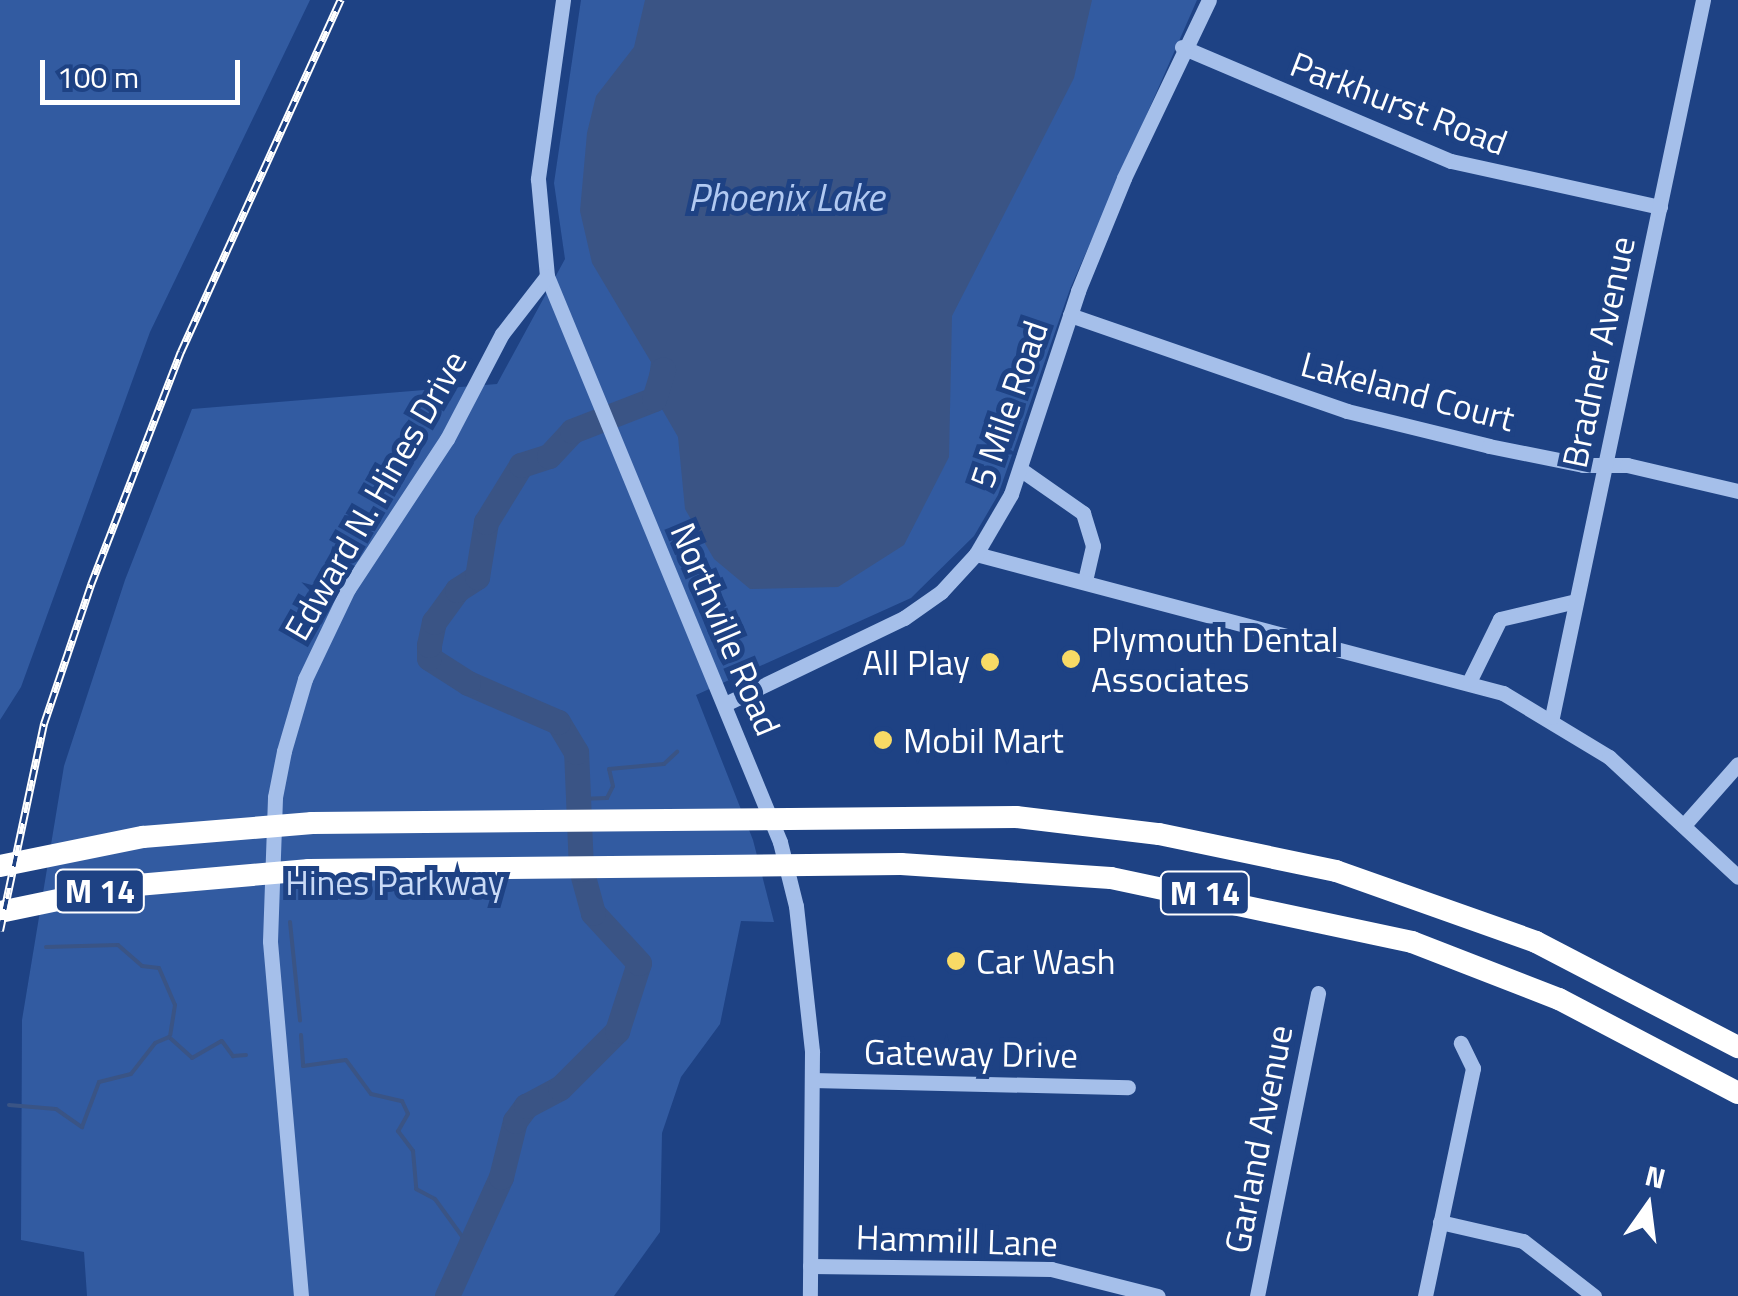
<!DOCTYPE html>
<html>
<head>
<meta charset="utf-8">
<style>
  body { margin:0 }
  #map { position:relative; width:1738px; height:1296px; overflow:hidden; background:#1e4284; font-family:"Titillium Web",sans-serif }
  div>[style] { position:absolute }
  [style*='--x'] { left:calc(var(--x)*1px); top:calc(var(--y)*1px); width:calc(var(--w)*1px); rotate:calc(var(--a)*1deg) }
  .green>* { inset:0; background:#325ba1 }
  .water>* { inset:0; background:#3a5485 }
  .stream>* { height:4px; margin:-2px; padding:0 2px; transform-origin:2px; border-radius:2px; background:#3a5485 }
  .river>* { height:25px; margin:-12.5px; padding:0 12.5px; transform-origin:12.5px; border-radius:12.5px; background:#3a5485 }
  .minor>* { height:15px; margin:-7.5px; padding:0 7.5px; transform-origin:7.5px; border-radius:7.5px; background:#a5bfea }
  .highway>* { height:22px; margin:-11px; padding:0 11px; transform-origin:11px; border-radius:11px; background:#fff }
  .rail>* { height:8px; margin-top:-4px; transform-origin:0; background:repeating-linear-gradient(90deg,#1e4284 0 11px,#fff 0 22px); box-sizing:border-box; border-block:2px solid #fff }
  .dots>* { width:28px; height:28px; translate:-50% -50%; box-sizing:border-box; border:5px solid #1e4284; border-radius:50% }
  span { translate:-50% -50%; white-space:nowrap; text-align:center; line-height:1.15; -webkit-text-stroke:10px #1e4284; paint-order:stroke }
  .shield-label span { padding:2px 8px; background:#1e4284; border:2px solid; border-radius:8px; -webkit-text-stroke-width:0 }
  .shield-label { font-size:32px; color:#fff; font-weight:700 }
  .street-label { font-size:35px; color:#fff }
  .poi-label { font-size:35px; color:#fff }
  .left { translate:0 -50%; text-align:left }
  .right { translate:-100% -50%; text-align:right }
  .park-label { font-size:35px; color:#cadbf7 }
  .water-label { font-size:38px; color:#b1c9f1; font-style:italic }
  .north { position:absolute; left:1598px; top:1156px; width:100px; height:100px; -webkit-text-stroke:8px #1e4284; paint-order:stroke; rotate:14deg; font-size:28px; font-weight:700; line-height:40px; text-align:center; color:#fff }
  .north::after { content:''; display:block; margin:auto; width:35px; height:45px; background:#fff; clip-path:polygon(50% 0,100% 100%,50% 72%,0 100%) }
  .scale { position:absolute; left:40px; top:60px; width:200px; height:45px; box-sizing:border-box; border:5px solid #fff; border-top:0; padding-left:12px; font-size:30px; line-height:35px; white-space:nowrap; color:#fff; -webkit-text-stroke:8px #1e4284; paint-order:stroke }
</style>
</head>
<body>
<div id="map">
  <div class="green">
    <div style="clip-path:polygon(0 0,310px 0,150px 332px,21px 687px,0 720px)"></div>
    <div style="clip-path:polygon(581px 0,1197px 0,1070px 289px,998px 495px,974px 536px,911px 598px,696px 695px,753px 840px,774px 922px,741px 921px,720px 1024px,681px 1077px,662px 1133px,660px 1232px,614px 1296px,87px 1296px,84px 1252px,21px 1240px,22px 1020px,64px 766px,125px 580px,192px 409px,497px 384px,565px 259px,554px 183px)"></div>
  </div>
  <div class="water">
    <div style="clip-path:polygon(645px 0,1092px 0,1074px 78px,952px 316px,949px 457px,904px 545px,838px 587px,750px 589px,714px 559px,685px 509px,678px 437px,648px 385px,651px 362px,592px 263px,580px 211px,587px 133px,596px 96px,634px 47px)"></div>
  </div>
  <div class="stream">
    <div style="--x:579;--y:799;--w:28;--a:-2"></div>
    <div style="--x:607;--y:798;--w:13;--a:-63"></div>
    <div style="--x:613;--y:786;--w:17;--a:-103"></div>
    <div style="--x:609;--y:769;--w:55;--a:-5.2"></div>
    <div style="--x:664;--y:764;--w:18;--a:-43"></div>
    <div style="--x:290;--y:922;--w:99;--a:84.2"></div>
    <div style="--x:46;--y:947;--w:72;--a:-1.6"></div>
    <div style="--x:118;--y:945;--w:32;--a:41"></div>
    <div style="--x:142;--y:966;--w:17;--a:7"></div>
    <div style="--x:159;--y:968;--w:40;--a:66.6"></div>
    <div style="--x:175;--y:1005;--w:30;--a:99"></div>
    <div style="--x:301;--y:1035;--w:31;--a:86"></div>
    <div style="--x:303;--y:1066;--w:43;--a:-7.9"></div>
    <div style="--x:346;--y:1060;--w:42;--a:53.7"></div>
    <div style="--x:371;--y:1094;--w:32;--a:13"></div>
    <div style="--x:402;--y:1101;--w:14;--a:65"></div>
    <div style="--x:408;--y:1114;--w:20;--a:120"></div>
    <div style="--x:398;--y:1131;--w:25;--a:53"></div>
    <div style="--x:413;--y:1151;--w:38;--a:85"></div>
    <div style="--x:416;--y:1189;--w:21;--a:28"></div>
    <div style="--x:435;--y:1199;--w:58;--a:54.1"></div>
    <div style="--x:169;--y:1037;--w:31;--a:42"></div>
    <div style="--x:192;--y:1058;--w:34;--a:-30"></div>
    <div style="--x:222;--y:1041;--w:19;--a:54"></div>
    <div style="--x:233;--y:1056;--w:13;--a:-4"></div>
    <div style="--x:9;--y:1105;--w:47;--a:4.9"></div>
    <div style="--x:56;--y:1109;--w:32;--a:35"></div>
    <div style="--x:82;--y:1127;--w:48;--a:-69.3"></div>
    <div style="--x:99;--y:1082;--w:33;--a:-14"></div>
    <div style="--x:131;--y:1074;--w:39;--a:-52"></div>
    <div style="--x:155;--y:1043;--w:15;--a:-23"></div>
  </div>
  <div class="river">
    <div style="--x:447;--y:1296;--w:131;--a:-65.6"></div>
    <div style="--x:501;--y:1177;--w:58;--a:-76"></div>
    <div style="--x:515;--y:1121;--w:19;--a:-54"></div>
    <div style="--x:526;--y:1106;--w:38;--a:-28"></div>
    <div style="--x:560;--y:1088;--w:81;--a:-45"></div>
    <div style="--x:617;--y:1031;--w:71;--a:-72.1"></div>
    <div style="--x:639;--y:963;--w:68;--a:-132.6"></div>
    <div style="--x:593;--y:913;--w:46;--a:-105.3"></div>
    <div style="--x:581;--y:869;--w:117;--a:-92.4"></div>
    <div style="--x:576;--y:752;--w:35;--a:-121"></div>
    <div style="--x:558;--y:722;--w:98;--a:-156.6"></div>
    <div style="--x:468;--y:683;--w:46;--a:-147.3"></div>
    <div style="--x:429;--y:658;--w:13;--a:-90"></div>
    <div style="--x:429;--y:645;--w:24;--a:-78"></div>
    <div style="--x:434;--y:622;--w:39;--a:-54"></div>
    <div style="--x:457;--y:590;--w:24;--a:-33"></div>
    <div style="--x:477;--y:577;--w:56;--a:-80.7"></div>
    <div style="--x:486;--y:522;--w:67;--a:-58.4"></div>
    <div style="--x:521;--y:465;--w:29;--a:-18"></div>
    <div style="--x:549;--y:456;--w:34;--a:-47"></div>
    <div style="--x:572;--y:431;--w:88;--a:-21.3"></div>
    <div style="--x:654;--y:399;--w:31;--a:-73"></div>
  </div>
  <div class="minor">
    <div style="--x:563;--y:0;--w:181;--a:98"></div>
    <div style="--x:538;--y:179;--w:97;--a:84.7"></div>
    <div style="--x:547;--y:276;--w:612;--a:67.62"></div>
    <div style="--x:780;--y:842;--w:66;--a:76"></div>
    <div style="--x:796;--y:906;--w:147;--a:83.7"></div>
    <div style="--x:812;--y:1052;--w:244;--a:90.5"></div>
    <div style="--x:1182;--y:47;--w:292;--a:23"></div>
    <div style="--x:1451;--y:161;--w:214;--a:12.4"></div>
    <div style="--x:1070;--y:315;--w:293;--a:19.1"></div>
    <div style="--x:1347;--y:411;--w:146;--a:13.8"></div>
    <div style="--x:1489;--y:446;--w:96;--a:11.4"></div>
    <div style="--x:1583;--y:465;--w:44;--a:0"></div>
    <div style="--x:1627;--y:465;--w:114;--a:13.2"></div>
    <div style="--x:1020;--y:469;--w:77;--a:34.9"></div>
    <div style="--x:1083;--y:513;--w:34;--a:73"></div>
    <div style="--x:1093;--y:546;--w:37;--a:103"></div>
    <div style="--x:976;--y:554;--w:545;--a:14.78"></div>
    <div style="--x:1503;--y:693;--w:124;--a:31.1"></div>
    <div style="--x:1609;--y:757;--w:176;--a:42.9"></div>
    <div style="--x:1470;--y:680;--w:68;--a:-63.8"></div>
    <div style="--x:1500;--y:619;--w:78;--a:-13.3"></div>
    <div style="--x:725;--y:704;--w:199;--a:-25.7"></div>
    <div style="--x:904;--y:618;--w:45;--a:-35.1"></div>
    <div style="--x:941;--y:592;--w:52;--a:-47.4"></div>
    <div style="--x:976;--y:554;--w:69;--a:-59.7"></div>
    <div style="--x:1011;--y:494;--w:214;--a:-71.7"></div>
    <div style="--x:1078;--y:291;--w:122;--a:-67.8"></div>
    <div style="--x:1124;--y:178;--w:197;--a:-64.5"></div>
    <div style="--x:1552;--y:717;--w:733;--a:-78.11"></div>
    <div style="--x:1684;--y:825;--w:81;--a:-48.5"></div>
    <div style="--x:812;--y:1080;--w:316;--a:1.3"></div>
    <div style="--x:1440;--y:1222;--w:85;--a:12.9"></div>
    <div style="--x:1523;--y:1241;--w:90;--a:37.8"></div>
    <div style="--x:810;--y:1266;--w:241;--a:0.7"></div>
    <div style="--x:1051;--y:1269;--w:110;--a:14.2"></div>
    <div style="--x:301;--y:1296;--w:356;--a:-95"></div>
    <div style="--x:270;--y:941;--w:144;--a:-88"></div>
    <div style="--x:275;--y:797;--w:47;--a:-78.9"></div>
    <div style="--x:284;--y:751;--w:75;--a:-73.7"></div>
    <div style="--x:305;--y:679;--w:100;--a:-64.5"></div>
    <div style="--x:348;--y:589;--w:180;--a:-56.6"></div>
    <div style="--x:447;--y:439;--w:119;--a:-62.4"></div>
    <div style="--x:502;--y:334;--w:73;--a:-52.2"></div>
    <div style="--x:1257;--y:1296;--w:309;--a:-78.6"></div>
    <div style="--x:1425;--y:1296;--w:233;--a:-78.1"></div>
    <div style="--x:1473;--y:1068;--w:28;--a:-116"></div>
  </div>
  <div class="highway">
    <div style="--x:0;--y:866;--w:146;--a:-11.5"></div>
    <div style="--x:143;--y:837;--w:170;--a:-4.7"></div>
    <div style="--x:312;--y:823;--w:704;--a:-0.49"></div>
    <div style="--x:1016;--y:817;--w:144;--a:6.8"></div>
    <div style="--x:1159;--y:834;--w:181;--a:11.8"></div>
    <div style="--x:1336;--y:871;--w:212;--a:19.5"></div>
    <div style="--x:1536;--y:942;--w:228;--a:27.5"></div>
    <div style="--x:0;--y:912;--w:129;--a:-11.7"></div>
    <div style="--x:126;--y:886;--w:184;--a:-5"></div>
    <div style="--x:309;--y:870;--w:592;--a:-0.58"></div>
    <div style="--x:901;--y:864;--w:210;--a:3.8"></div>
    <div style="--x:1111;--y:878;--w:308;--a:12"></div>
    <div style="--x:1412;--y:942;--w:158;--a:21.2"></div>
    <div style="--x:1559;--y:999;--w:202;--a:27.7"></div>
  </div>
  <div class="rail">
    <div style="--x:0;--y:931;--w:212;--a:-78"></div>
    <div style="--x:44;--y:724;--w:147;--a:-71.3"></div>
    <div style="--x:91;--y:585;--w:250;--a:-68.9"></div>
    <div style="--x:181;--y:352;--w:387;--a:-65.6"></div>
  </div>
  <div class="dots">
    <div style="left:1071px;top:659px;background:#f8da65"></div>
    <div style="left:990px;top:662px;background:#f8da65"></div>
    <div style="left:883px;top:740px;background:#f8da65"></div>
    <div style="left:956px;top:961px;background:#f8da65"></div>
  </div>
  <div class="shield-label">
    <span style="left:100px;top:891px">M 14</span>
    <span style="left:1205px;top:893px">M 14</span>
  </div>
  <div class="street-label">
    <span style="left:1399px;top:103px;rotate:21deg">Parkhurst Road</span>
    <span style="left:1598px;top:352px;rotate:-78deg">Bradner Avenue</span>
    <span style="left:1408px;top:391px;rotate:15deg">Lakeland Court</span>
    <span style="left:1008px;top:404px;rotate:-71deg">5 Mile Road</span>
    <span style="left:375px;top:495px;rotate:-60deg">Edward N. Hines Drive</span>
    <span style="left:726px;top:629px;rotate:67deg">Northville Road</span>
    <span style="left:971px;top:1053px;rotate:1deg">Gateway Drive</span>
    <span style="left:1258px;top:1139px;rotate:-79deg">Garland Avenue</span>
    <span style="left:957px;top:1240px;rotate:2deg">Hammill Lane</span>
  </div>
  <div class="poi-label">
    <span class="left" style="left:1091px;top:659px">Plymouth Dental<br>Associates</span>
    <span class="right" style="left:970px;top:662px">All Play</span>
    <span class="left" style="left:903px;top:740px">Mobil Mart</span>
    <span class="left" style="left:976px;top:961px">Car Wash</span>
  </div>
  <div class="park-label">
    <span style="left:395px;top:882px">Hines Parkway</span>
  </div>
  <div class="water-label">
    <span style="left:786px;top:198px">Phoenix Lake</span>
  </div>
  <div class="north">N</div>
  <div class="scale">100 m</div>
</div>
</body>
</html>
